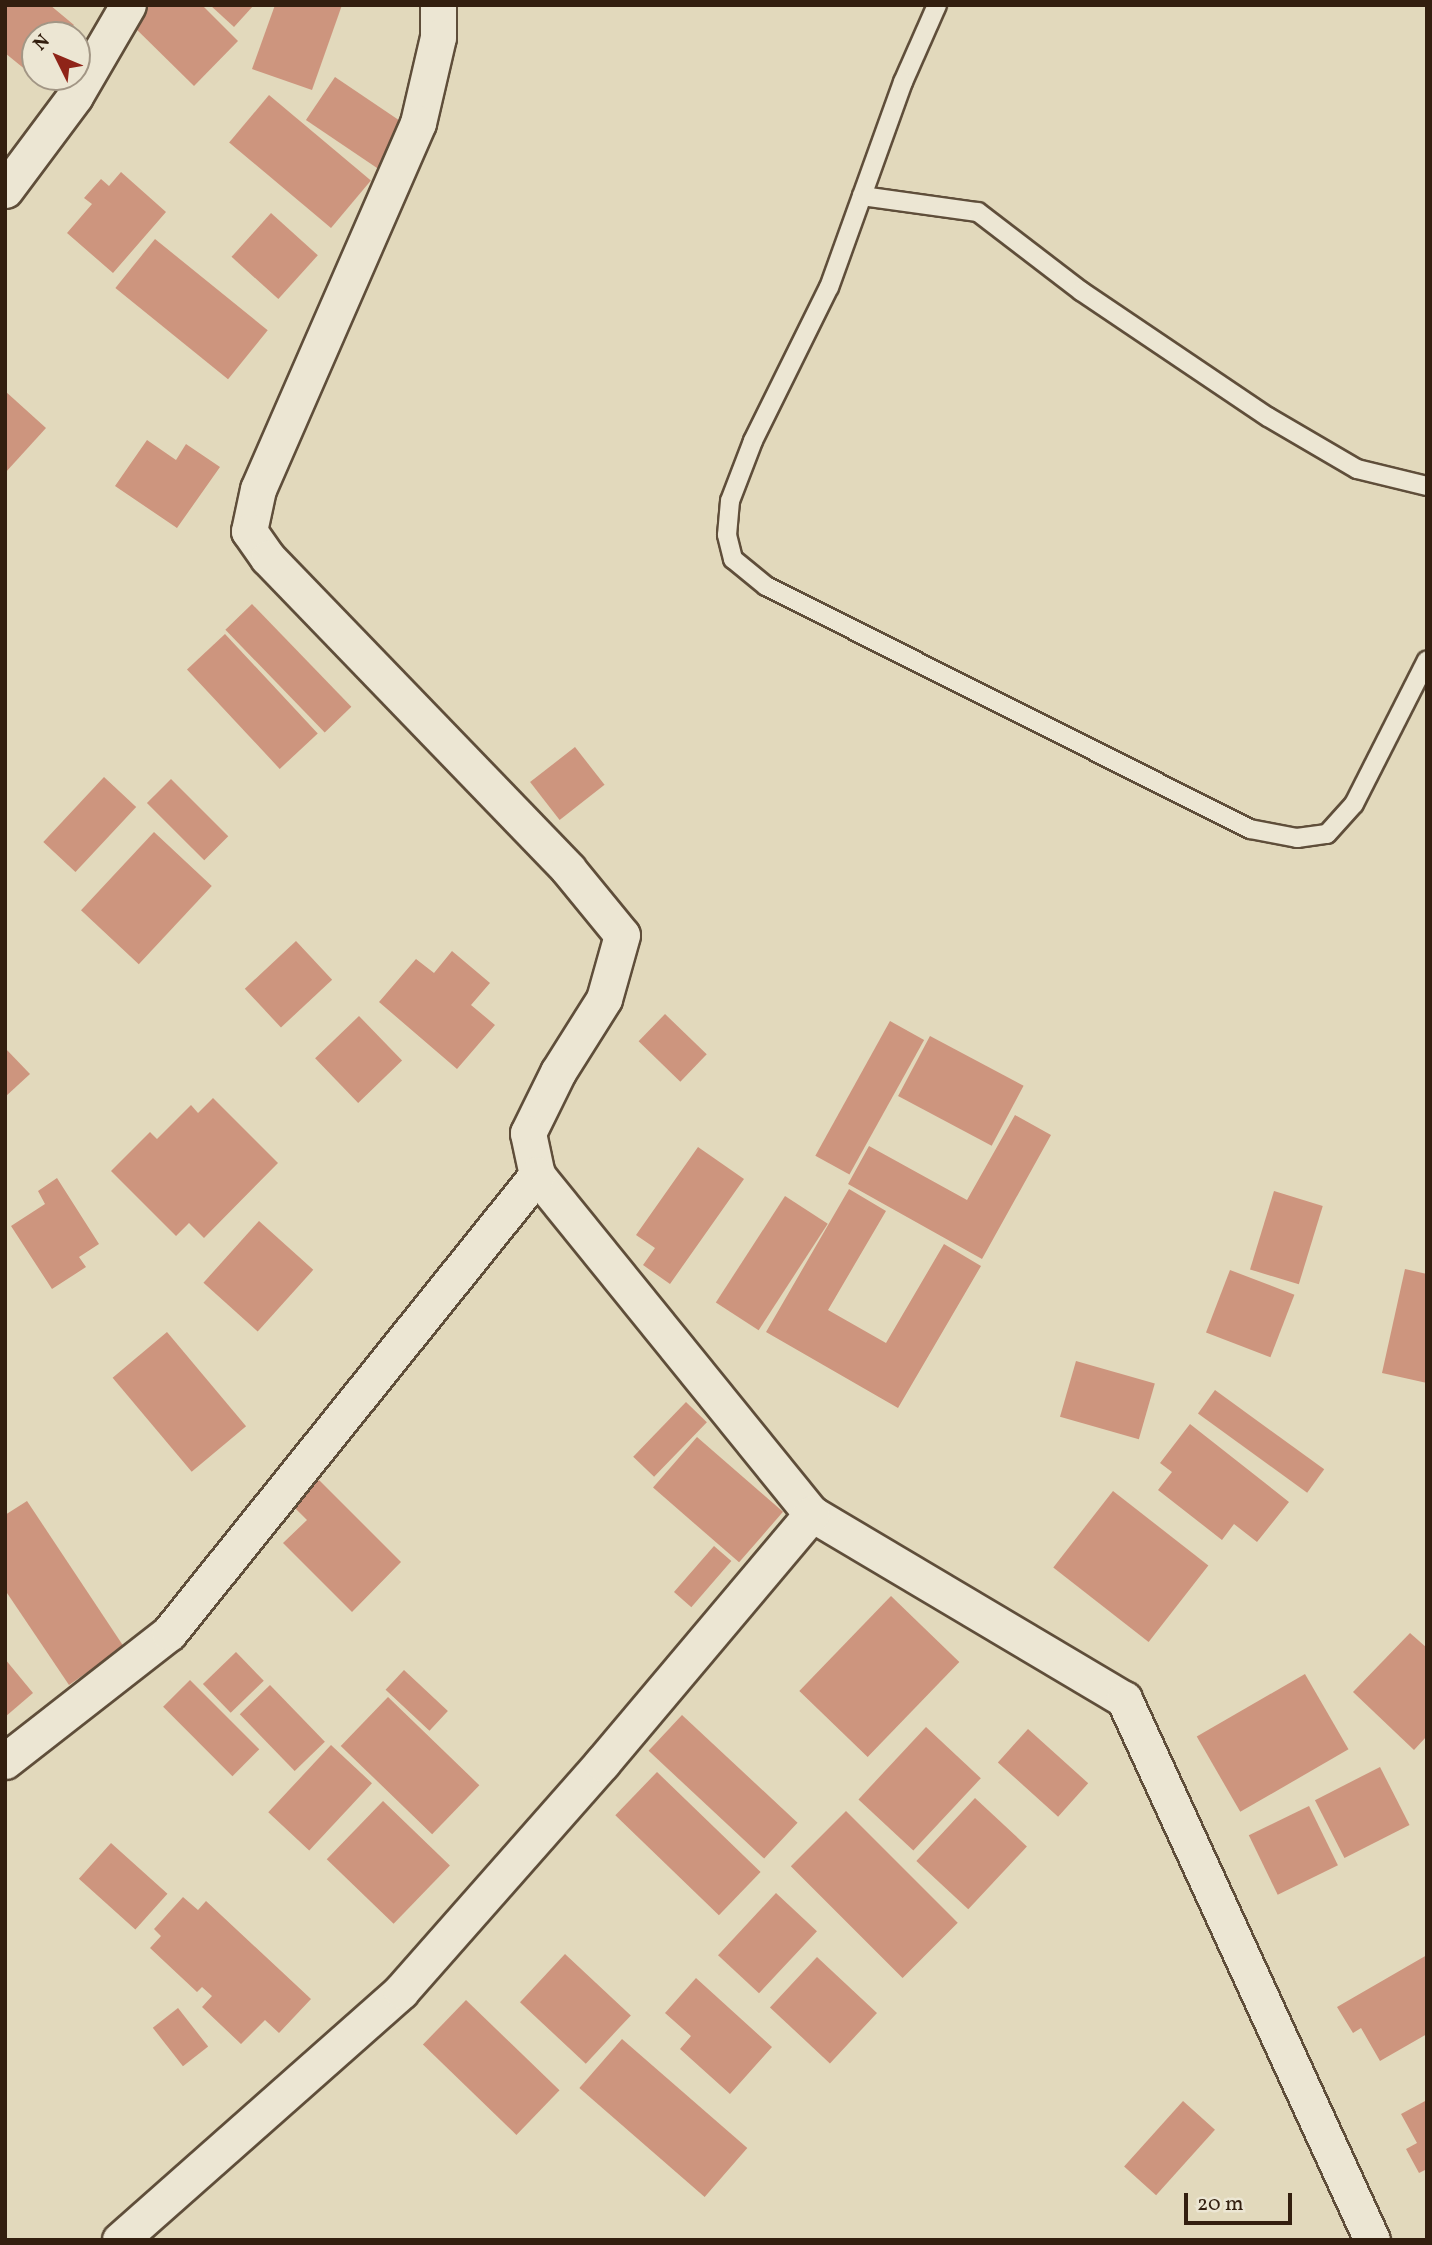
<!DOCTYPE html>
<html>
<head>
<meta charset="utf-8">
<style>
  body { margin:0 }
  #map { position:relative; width:1432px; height:2245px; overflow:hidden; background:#e2d9bc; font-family:Vollkorn,serif }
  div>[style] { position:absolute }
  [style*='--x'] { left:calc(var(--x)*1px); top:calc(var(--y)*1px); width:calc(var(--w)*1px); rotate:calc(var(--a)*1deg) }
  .building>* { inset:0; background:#cd957e; transform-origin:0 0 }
  .roads { filter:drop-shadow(2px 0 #5f4e3a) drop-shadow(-2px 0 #5f4e3a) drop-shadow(0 2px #5f4e3a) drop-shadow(0 -2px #5f4e3a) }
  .lane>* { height:18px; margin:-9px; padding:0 9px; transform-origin:9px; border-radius:9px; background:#ece6d3 }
  .street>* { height:35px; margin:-17.5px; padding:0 17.5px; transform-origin:17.5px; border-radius:17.5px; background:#ece6d3 }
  span { translate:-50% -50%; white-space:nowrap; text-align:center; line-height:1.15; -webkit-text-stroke:5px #ece6d3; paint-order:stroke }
  .frame { position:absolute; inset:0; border:7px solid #331f0f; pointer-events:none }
  .north { position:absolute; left:21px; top:21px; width:70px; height:70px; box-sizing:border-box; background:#ece6d3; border:2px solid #a29685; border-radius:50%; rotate:313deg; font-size:19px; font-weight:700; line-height:28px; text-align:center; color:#331f0f }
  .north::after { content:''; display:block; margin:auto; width:24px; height:32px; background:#8f2418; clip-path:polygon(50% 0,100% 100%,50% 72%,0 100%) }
  .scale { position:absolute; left:1184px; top:2193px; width:108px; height:32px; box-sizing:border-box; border:4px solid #331f0f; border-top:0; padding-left:9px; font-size:21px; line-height:24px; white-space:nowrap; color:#331f0f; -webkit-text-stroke:5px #ece6d3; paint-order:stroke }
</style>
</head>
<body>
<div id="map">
  <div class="building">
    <div style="clip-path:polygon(5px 5px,50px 5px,74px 25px,65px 35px,35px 35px,32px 75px,5px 53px)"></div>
    <div style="clip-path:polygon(144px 5px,202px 5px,238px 41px,194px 86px,128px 21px)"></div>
    <div style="clip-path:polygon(210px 5px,254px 5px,234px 27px)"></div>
    <div style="clip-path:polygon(275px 5px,342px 5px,312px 90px,252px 69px)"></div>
    <div style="left:335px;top:77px;width:88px;height:52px;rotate:34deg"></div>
    <div style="left:269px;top:95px;width:133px;height:62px;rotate:40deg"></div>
    <div style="clip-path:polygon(121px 172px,166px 212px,113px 273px,67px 233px,92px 204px,84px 198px,101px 179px,109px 186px)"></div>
    <div style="left:271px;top:213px;width:63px;height:59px;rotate:42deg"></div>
    <div style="left:155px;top:239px;width:145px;height:63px;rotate:39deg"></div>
    <div style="clip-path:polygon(5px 391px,46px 428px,5px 473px)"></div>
    <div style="clip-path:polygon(147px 440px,176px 460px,186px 444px,220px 467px,177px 528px,115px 486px)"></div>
    <div style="left:252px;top:604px;width:143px;height:37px;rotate:46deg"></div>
    <div style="left:225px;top:634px;width:136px;height:52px;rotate:47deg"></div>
    <div style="left:575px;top:747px;width:48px;height:57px;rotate:52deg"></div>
    <div style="left:104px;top:777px;width:44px;height:89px;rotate:43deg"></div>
    <div style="left:171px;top:779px;width:81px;height:34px;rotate:45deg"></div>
    <div style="left:154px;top:832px;width:79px;height:107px;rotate:43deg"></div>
    <div style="left:296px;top:941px;width:53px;height:70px;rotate:47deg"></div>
    <div style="clip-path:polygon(452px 951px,490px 983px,471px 1005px,495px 1025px,457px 1069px,379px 1002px,416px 959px,434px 973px)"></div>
    <div style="left:665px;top:1014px;width:58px;height:38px;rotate:44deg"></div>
    <div style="left:359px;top:1016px;width:62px;height:61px;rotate:46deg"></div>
    <div style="left:890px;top:1021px;width:39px;height:154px;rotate:29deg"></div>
    <div style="left:930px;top:1036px;width:106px;height:68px;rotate:28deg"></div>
    <div style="clip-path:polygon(5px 1048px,30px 1074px,5px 1097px)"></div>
    <div style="clip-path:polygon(213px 1098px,278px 1163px,204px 1238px,189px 1223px,176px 1236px,111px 1171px,150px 1132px,157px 1139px,191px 1105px,198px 1113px)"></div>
    <div style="clip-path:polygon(1015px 1115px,1051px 1135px,982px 1259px,848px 1184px,869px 1146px,967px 1200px)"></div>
    <div style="clip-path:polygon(698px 1147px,744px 1179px,670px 1284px,643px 1265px,655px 1248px,636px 1235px)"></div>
    <div style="clip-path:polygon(57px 1178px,99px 1244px,79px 1257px,86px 1267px,52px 1289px,11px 1226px,45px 1204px,38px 1191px)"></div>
    <div style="clip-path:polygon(849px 1189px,886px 1211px,828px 1310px,886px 1343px,944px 1244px,981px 1266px,898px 1408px,766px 1332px)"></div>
    <div style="left:1274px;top:1191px;width:51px;height:82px;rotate:17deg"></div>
    <div style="left:785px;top:1196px;width:51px;height:127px;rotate:33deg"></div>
    <div style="left:259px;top:1221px;width:73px;height:83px;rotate:42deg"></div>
    <div style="clip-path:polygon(1405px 1269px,1427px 1274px,1427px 1383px,1382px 1373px)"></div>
    <div style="left:1230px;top:1270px;width:69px;height:67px;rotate:21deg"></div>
    <div style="left:167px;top:1332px;width:123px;height:71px;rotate:50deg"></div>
    <div style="left:1076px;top:1361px;width:82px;height:58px;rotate:16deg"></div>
    <div style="left:1215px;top:1390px;width:135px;height:29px;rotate:36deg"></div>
    <div style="left:686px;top:1402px;width:29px;height:76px;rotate:44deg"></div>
    <div style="clip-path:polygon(1190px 1424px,1289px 1502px,1257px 1542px,1234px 1524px,1222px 1540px,1158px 1490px,1172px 1472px,1160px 1463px)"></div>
    <div style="left:697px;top:1437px;width:114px;height:67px;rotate:41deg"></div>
    <div style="clip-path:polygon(319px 1480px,401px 1562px,352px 1612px,283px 1543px,307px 1520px,293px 1506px)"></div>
    <div style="left:1113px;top:1491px;width:121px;height:97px;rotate:38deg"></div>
    <div style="clip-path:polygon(27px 1501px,124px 1647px,69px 1685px,5px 1590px,5px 1515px)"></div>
    <div style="left:714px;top:1546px;width:23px;height:61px;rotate:41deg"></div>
    <div style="left:891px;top:1596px;width:95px;height:132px;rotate:44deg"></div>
    <div style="clip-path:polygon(1410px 1633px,1427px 1648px,1427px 1736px,1414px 1750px,1353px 1692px)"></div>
    <div style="left:236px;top:1652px;width:40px;height:46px;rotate:46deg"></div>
    <div style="clip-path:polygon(5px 1659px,33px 1693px,5px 1717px)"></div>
    <div style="left:404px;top:1670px;width:60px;height:27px;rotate:43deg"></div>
    <div style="left:1305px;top:1674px;width:87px;height:125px;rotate:60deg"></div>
    <div style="left:190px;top:1680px;width:98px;height:38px;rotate:45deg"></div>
    <div style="left:270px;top:1685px;width:79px;height:42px;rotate:46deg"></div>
    <div style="left:388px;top:1697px;width:127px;height:68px;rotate:44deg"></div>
    <div style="left:682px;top:1715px;width:158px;height:49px;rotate:43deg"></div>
    <div style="left:926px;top:1727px;width:75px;height:99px;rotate:43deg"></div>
    <div style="left:1028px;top:1729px;width:81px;height:45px;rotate:42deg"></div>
    <div style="left:331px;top:1745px;width:56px;height:92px;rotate:43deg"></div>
    <div style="left:1380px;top:1767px;width:65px;height:73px;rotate:63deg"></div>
    <div style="left:657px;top:1772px;width:144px;height:60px;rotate:44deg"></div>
    <div style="left:975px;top:1798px;width:71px;height:86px;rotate:43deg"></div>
    <div style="left:383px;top:1801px;width:93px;height:81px;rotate:44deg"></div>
    <div style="left:1309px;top:1806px;width:66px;height:67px;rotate:64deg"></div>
    <div style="left:846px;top:1811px;width:158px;height:78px;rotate:45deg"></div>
    <div style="left:111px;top:1843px;width:76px;height:48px;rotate:42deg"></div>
    <div style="left:776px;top:1893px;width:56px;height:85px;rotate:43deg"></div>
    <div style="clip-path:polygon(183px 1897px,198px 1910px,206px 1901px,311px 1999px,279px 2033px,265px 2020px,241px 2044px,202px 2007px,212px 1996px,202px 1987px,197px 1992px,150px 1948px,161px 1936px,154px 1929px)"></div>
    <div style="left:565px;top:1954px;width:90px;height:66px;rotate:43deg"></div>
    <div style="clip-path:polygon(1427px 1955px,1427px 2034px,1380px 2061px,1361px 2028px,1353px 2033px,1337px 2007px)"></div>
    <div style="left:817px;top:1957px;width:82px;height:69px;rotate:43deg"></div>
    <div style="clip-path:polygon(696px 1978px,772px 2047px,730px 2094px,680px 2049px,691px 2036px,665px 2013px)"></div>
    <div style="left:466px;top:2000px;width:130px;height:62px;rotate:44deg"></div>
    <div style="left:178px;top:2008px;width:49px;height:32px;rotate:52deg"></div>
    <div style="left:622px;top:2039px;width:166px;height:65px;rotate:41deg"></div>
    <div style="clip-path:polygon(1427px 2100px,1427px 2169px,1419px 2173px,1406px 2149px,1417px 2143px,1401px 2114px)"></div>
    <div style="left:1183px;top:2101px;width:43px;height:88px;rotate:42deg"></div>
  </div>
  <div class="roads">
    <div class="lane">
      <div style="--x:937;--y:5;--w:84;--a:113.8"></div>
      <div style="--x:903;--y:82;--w:218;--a:109.8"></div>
      <div style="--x:829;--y:287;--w:172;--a:116.3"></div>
      <div style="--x:753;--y:441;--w:64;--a:111"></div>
      <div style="--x:730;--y:501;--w:34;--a:95"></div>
      <div style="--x:727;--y:535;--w:25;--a:76"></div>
      <div style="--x:733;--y:559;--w:43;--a:39.3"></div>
      <div style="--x:766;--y:586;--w:542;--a:26.66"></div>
      <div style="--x:1250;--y:829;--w:48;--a:10.8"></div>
      <div style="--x:1297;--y:838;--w:30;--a:-8"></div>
      <div style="--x:1327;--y:834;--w:40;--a:-48"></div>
      <div style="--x:1354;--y:804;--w:161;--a:-63.1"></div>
      <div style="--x:862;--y:196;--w:117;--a:7.9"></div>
      <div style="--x:978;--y:212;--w:130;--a:37.5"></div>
      <div style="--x:1081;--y:291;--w:225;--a:34"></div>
      <div style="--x:1268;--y:417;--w:103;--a:30.3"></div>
      <div style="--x:1357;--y:469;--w:72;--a:13.7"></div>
    </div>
    <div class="street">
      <div style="--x:438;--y:5;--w:32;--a:90"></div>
      <div style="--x:438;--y:37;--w:88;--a:103.1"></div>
      <div style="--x:418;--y:123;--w:399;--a:113.6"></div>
      <div style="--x:258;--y:489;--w:43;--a:102.1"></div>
      <div style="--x:249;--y:531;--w:33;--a:55"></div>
      <div style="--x:268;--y:558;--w:432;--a:46"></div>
      <div style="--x:568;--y:869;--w:85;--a:50.7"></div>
      <div style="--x:622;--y:935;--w:66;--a:105.7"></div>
      <div style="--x:604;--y:999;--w:86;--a:122.2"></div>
      <div style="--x:558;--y:1072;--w:68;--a:116.2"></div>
      <div style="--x:528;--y:1133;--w:43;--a:77.9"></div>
      <div style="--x:537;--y:1175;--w:437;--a:51"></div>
      <div style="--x:812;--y:1514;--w:363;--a:30.7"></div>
      <div style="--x:1124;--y:1699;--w:595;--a:65.37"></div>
      <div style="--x:5;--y:190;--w:117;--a:-53.3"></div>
      <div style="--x:75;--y:96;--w:105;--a:-59.8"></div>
      <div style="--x:5;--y:1761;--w:208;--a:-38"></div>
      <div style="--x:169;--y:1633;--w:588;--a:-51.22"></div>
      <div style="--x:120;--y:2240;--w:375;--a:-41.5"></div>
      <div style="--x:401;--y:1991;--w:304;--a:-48.6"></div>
      <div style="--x:602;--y:1763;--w:326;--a:-49.9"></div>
    </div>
  </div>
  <div class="frame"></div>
  <div class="north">N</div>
  <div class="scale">20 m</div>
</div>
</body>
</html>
